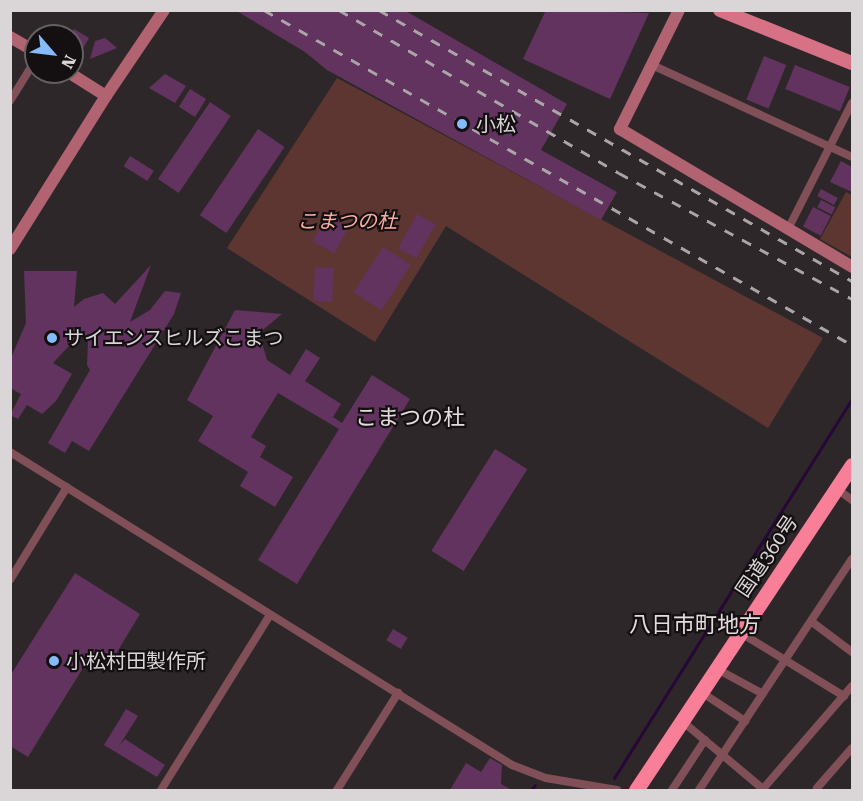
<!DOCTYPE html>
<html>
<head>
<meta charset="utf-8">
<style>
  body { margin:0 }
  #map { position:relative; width:863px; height:801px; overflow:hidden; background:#2e272a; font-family:"Roboto Serif","Noto Sans JP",serif }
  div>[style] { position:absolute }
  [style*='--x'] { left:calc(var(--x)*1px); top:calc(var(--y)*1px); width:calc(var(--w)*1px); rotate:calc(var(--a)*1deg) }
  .green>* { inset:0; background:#5e3631 }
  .stream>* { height:3px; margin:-1.5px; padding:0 1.5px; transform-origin:1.5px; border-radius:1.5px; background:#270737 }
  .building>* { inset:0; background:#62335e; transform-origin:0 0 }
  .street>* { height:8px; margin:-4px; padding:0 4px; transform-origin:4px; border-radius:4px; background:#814f57 }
  .secondary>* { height:12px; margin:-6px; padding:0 6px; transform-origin:6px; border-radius:6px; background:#b16371 }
  .primary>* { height:14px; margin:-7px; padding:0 7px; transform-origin:7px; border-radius:7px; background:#d77185 }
  .highway>* { height:15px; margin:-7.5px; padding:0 7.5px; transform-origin:7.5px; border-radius:7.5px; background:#f97e97 }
  .rail>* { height:3px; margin-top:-1.5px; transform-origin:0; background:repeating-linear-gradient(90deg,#aaa5a7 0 10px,transparent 0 20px) }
  .dots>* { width:16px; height:16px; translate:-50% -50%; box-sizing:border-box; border:3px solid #141012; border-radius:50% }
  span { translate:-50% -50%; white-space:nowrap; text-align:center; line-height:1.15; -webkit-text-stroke:4.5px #141012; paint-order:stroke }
  .poi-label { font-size:20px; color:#dad6d8 }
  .left { translate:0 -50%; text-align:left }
  .park-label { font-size:20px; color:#fcaca1; font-style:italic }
  .street-label { font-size:20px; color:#dad6d8 }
  .quarter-label { font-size:22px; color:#e5dbdf }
  .frame { position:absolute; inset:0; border:12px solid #dad6d8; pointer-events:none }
  .north { position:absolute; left:24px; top:24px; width:60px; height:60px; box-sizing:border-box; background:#141012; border:2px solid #635f61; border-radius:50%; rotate:118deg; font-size:16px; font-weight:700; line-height:24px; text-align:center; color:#dad6d8 }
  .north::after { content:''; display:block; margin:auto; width:21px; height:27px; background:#86bbfb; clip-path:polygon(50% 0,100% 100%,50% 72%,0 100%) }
</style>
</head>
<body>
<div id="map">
  <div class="green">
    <div style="clip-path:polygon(337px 78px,823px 338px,768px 428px,446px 226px,375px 342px,227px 248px)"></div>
    <div style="clip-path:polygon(846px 192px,852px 195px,852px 257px,820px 239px)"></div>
  </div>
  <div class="stream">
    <div style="--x:614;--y:778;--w:448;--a:-57.9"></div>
    <div style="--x:531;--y:790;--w:6;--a:-51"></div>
  </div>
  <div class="building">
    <div style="clip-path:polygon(235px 10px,404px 10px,567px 104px,541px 150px,617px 192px,601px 220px,327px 70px,305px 52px)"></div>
    <div style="clip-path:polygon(546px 10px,649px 13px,610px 99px,523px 59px)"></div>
    <div style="clip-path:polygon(74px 29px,89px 38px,82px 50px,72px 44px,70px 36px)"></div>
    <div style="clip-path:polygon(105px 38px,117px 48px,90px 59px,95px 41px)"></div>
    <div style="left:764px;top:56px;width:24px;height:47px;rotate:22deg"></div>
    <div style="left:795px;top:65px;width:59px;height:26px;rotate:22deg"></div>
    <div style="clip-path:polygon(165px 74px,186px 86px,175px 103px,149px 88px)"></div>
    <div style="left:190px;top:89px;width:19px;height:21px;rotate:32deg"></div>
    <div style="left:210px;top:102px;width:25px;height:93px;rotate:34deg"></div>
    <div style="left:258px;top:129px;width:32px;height:104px;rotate:34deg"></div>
    <div style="left:130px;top:156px;width:28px;height:12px;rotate:32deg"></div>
    <div style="clip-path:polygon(841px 161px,852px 167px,852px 192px,830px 182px)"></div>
    <div style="left:821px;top:189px;width:19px;height:8px;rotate:28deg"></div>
    <div style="left:821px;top:200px;width:16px;height:8px;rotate:27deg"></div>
    <div style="left:813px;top:207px;width:20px;height:22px;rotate:27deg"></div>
    <div style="left:417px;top:214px;width:21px;height:39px;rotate:29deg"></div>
    <div style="left:327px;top:215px;width:25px;height:30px;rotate:29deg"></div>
    <div style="left:383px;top:247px;width:33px;height:54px;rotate:33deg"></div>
    <div style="clip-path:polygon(151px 265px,130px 322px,150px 310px,165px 291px,181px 293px,174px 314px,89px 451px,72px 441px,65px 453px,48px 443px,90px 370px,87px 365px,88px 342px,82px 332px,53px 363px,72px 374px,56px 401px,42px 414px,27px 405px,18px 419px,10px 415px,21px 394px,10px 388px,10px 360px,26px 323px,24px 271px,77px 271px,74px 307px,84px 299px,103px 293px,115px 304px)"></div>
    <div style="left:315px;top:267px;width:19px;height:34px;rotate:3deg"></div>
    <div style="clip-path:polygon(235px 310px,282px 314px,259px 333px,267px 360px,290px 375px,306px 349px,320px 358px,305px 381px,341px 404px,333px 417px,342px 423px,372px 375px,410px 399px,297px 584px,258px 560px,339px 429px,278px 393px,251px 437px,266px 446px,260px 457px,293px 477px,275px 507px,240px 486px,248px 472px,198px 441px,213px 416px,187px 400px)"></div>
    <div style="left:495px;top:449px;width:38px;height:120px;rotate:32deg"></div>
    <div style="clip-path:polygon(75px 573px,140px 614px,108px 667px,91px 655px,28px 757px,10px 746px,10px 676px)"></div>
    <div style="left:393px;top:629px;width:17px;height:13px;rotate:31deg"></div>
    <div style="clip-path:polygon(126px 709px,138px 716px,119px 746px,125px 739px,165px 765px,157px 777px,104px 745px)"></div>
    <div style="clip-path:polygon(490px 758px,502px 765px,501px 784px,512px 790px,450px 790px,466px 763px,481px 772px)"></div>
  </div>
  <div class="street">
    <div style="--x:652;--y:65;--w:220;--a:24.7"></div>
    <div style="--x:10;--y:101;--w:49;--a:-58.2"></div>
    <div style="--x:788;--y:229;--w:141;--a:-63.1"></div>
    <div style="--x:10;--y:452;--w:592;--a:31.94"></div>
    <div style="--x:512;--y:765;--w:36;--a:21"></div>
    <div style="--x:546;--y:778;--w:72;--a:9.6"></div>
    <div style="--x:837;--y:489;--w:19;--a:36"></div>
    <div style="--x:10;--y:580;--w:109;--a:-58.5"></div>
    <div style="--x:812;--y:622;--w:50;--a:36.9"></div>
    <div style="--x:741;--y:633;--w:121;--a:31.5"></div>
    <div style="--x:717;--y:669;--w:52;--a:28.5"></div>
    <div style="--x:701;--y:692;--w:53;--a:33.4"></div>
    <div style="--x:682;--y:721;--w:106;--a:40"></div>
    <div style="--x:817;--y:788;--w:53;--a:-48.8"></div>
    <div style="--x:161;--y:790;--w:206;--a:-58.1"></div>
    <div style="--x:337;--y:790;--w:115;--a:-57.8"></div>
    <div style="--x:672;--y:790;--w:60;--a:-56.6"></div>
    <div style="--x:699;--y:790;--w:277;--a:-56.5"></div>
    <div style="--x:762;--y:790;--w:138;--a:-49.1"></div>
  </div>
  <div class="secondary">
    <div style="--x:679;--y:10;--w:133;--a:116.4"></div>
    <div style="--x:620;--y:129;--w:270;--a:30.7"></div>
    <div style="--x:10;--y:37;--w:30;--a:30"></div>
    <div style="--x:68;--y:72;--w:45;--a:32.3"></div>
    <div style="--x:106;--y:96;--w:104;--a:-56"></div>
    <div style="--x:10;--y:249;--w:181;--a:-57.9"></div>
  </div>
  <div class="primary">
    <div style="--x:720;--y:10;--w:142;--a:21.9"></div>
  </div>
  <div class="highway">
    <div style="--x:636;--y:790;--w:390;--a:-56.4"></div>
  </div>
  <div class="rail">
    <div style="--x:264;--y:10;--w:677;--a:29.67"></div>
    <div style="--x:339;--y:10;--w:324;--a:30.2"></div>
    <div style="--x:619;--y:173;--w:265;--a:28.4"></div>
    <div style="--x:379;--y:10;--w:545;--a:29.81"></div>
  </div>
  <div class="dots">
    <div style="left:462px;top:124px;background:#86bbfb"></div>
    <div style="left:52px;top:338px;background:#86bbfb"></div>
    <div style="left:54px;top:661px;background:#86bbfb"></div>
  </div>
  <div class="poi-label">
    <span class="left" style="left:476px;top:124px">小松</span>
    <span class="left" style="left:64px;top:338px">サイエンスヒルズこまつ</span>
    <span class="left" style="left:66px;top:661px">小松村田製作所</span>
  </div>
  <div class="park-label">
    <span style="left:347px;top:221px">こまつの杜</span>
  </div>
  <div class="street-label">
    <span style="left:767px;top:556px;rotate:-56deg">国道360号</span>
  </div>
  <div class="quarter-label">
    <span style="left:410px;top:418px">こまつの杜</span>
    <span style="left:695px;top:625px">八日市町地方</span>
  </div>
  <div class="frame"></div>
  <div class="north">N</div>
</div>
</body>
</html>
